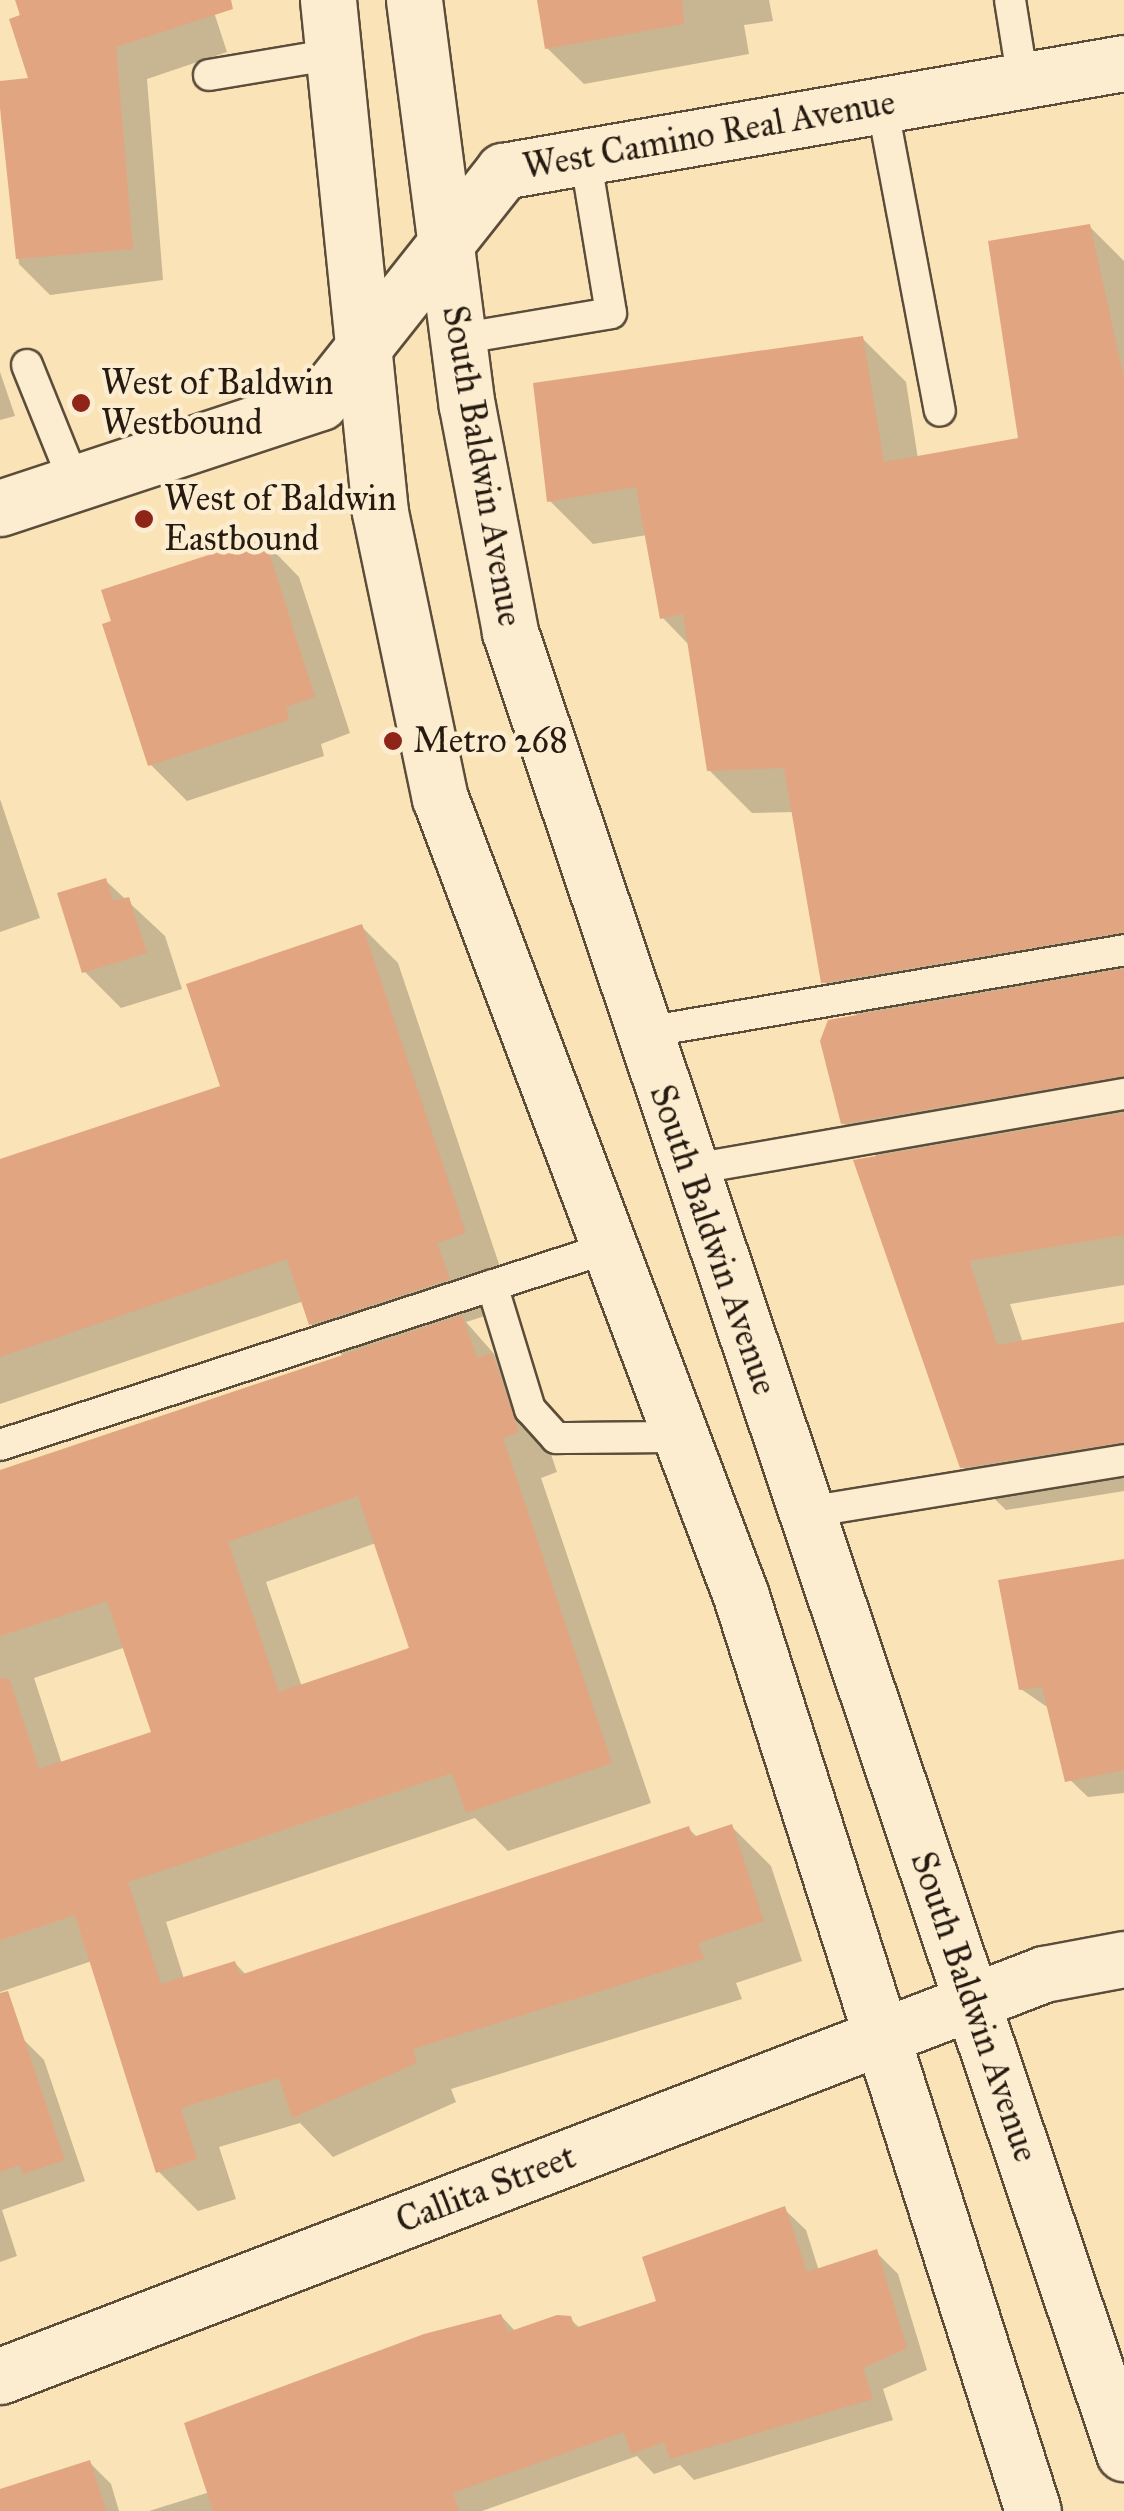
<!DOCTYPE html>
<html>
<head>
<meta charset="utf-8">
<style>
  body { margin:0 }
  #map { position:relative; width:1124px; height:2511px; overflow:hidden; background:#fae3b7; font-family:"IM FELL Great Primer",serif }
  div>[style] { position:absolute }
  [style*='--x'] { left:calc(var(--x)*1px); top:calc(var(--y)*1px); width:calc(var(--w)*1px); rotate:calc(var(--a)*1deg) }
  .shadow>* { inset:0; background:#0003 }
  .building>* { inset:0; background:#e2a581 }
  .roads { filter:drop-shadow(2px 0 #5b4d3a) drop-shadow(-2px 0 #5b4d3a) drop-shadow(0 2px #5b4d3a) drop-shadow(0 -2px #5b4d3a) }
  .lane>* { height:30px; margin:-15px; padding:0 15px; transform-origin:15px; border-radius:15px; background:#fcedd0 }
  .street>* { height:55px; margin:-27.5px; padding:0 27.5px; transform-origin:27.5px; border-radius:27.5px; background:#fcedd0 }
  .secondary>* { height:55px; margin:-27.5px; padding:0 27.5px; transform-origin:27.5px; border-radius:27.5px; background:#fcedd0 }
  .dots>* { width:28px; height:28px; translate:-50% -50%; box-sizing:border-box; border:5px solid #fcedd0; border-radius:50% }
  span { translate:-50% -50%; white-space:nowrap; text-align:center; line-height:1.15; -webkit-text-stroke:9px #fcedd0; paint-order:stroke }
  .street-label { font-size:35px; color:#261b11 }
  .poi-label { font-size:35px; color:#261b11 }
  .left { translate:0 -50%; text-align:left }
</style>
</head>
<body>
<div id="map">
  <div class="shadow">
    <div style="clip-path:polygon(17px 0,210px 0,227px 52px,147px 79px,163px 280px,50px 295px,19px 264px,0 84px,32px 80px)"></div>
    <div style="clip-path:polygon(538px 0,769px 0,773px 21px,744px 25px,749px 54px,584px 84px,547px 48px)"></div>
    <div style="clip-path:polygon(1090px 227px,1124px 261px,1124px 1285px,1010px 1304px,1023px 1343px,1124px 1325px,1124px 1491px,1006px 1510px,962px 1467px,878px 1158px,843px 1123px,859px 1017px,824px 982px,794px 812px,752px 813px,709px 770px,690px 646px,662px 617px,647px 535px,593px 544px,550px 501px,862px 338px,906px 382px,918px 459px,1021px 440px)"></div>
    <div style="clip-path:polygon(0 372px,15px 416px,0 420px)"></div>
    <div style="clip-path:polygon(263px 540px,299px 577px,350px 733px,321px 744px,324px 756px,187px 801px,150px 764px,114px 623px)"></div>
    <div style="clip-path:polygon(0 799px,40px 918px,0 932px)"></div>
    <div style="clip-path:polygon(106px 881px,165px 936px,182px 989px,121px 1008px,84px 971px)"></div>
    <div style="clip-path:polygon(evenodd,361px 926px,398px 963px,501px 1270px,472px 1280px,485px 1316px,466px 1322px,531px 1396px,557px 1472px,541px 1478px,651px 1803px,508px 1851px,475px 1818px,166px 1922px,184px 1979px,235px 1963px,247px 1976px,689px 1829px,698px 1838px,732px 1827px,771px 1866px,802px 1961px,736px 1983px,742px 1999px,451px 2089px,456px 2102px,333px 2157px,300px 2123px,219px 2147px,236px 2199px,198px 2211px,158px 2171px,92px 1961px,0 1992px,0 1472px,344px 1357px,311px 1324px,304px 1301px,0 1404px,0 1162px,223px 1087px,361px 926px,376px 1543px,412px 1650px,302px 1687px,266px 1582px,376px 1543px,361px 926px,126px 1647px,155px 1733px,62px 1764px,34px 1678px,126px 1647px)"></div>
    <div style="clip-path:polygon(1124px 1561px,1124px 1793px,1088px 1797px,1066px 1776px,1050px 1709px,1021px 1689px)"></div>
    <div style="clip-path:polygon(23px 2039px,44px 2060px,85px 2181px,2px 2210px,17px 2256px,0 2262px,0 2047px)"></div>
    <div style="clip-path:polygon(784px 2209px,806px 2230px,819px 2271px,876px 2252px,898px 2274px,927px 2370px,883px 2389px,893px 2420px,694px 2480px,680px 2465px,654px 2474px,637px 2456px,482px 2511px,149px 2511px,210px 2492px,188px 2424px,362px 2357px,501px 2316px,516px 2332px,570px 2319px,581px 2329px,660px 2302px)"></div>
    <div style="clip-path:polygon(90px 2463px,111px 2484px,119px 2511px,0 2511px,0 2496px)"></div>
  </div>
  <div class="building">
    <div style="clip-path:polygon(15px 0,231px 0,233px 9px,116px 47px,133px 249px,16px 259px,0 108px,0 81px,28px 78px,9px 19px,20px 15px)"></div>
    <div style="clip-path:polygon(537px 0,682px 0,684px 24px,545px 49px)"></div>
    <div style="clip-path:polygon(1090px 224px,1124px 378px,1124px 932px,821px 983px,784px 768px,707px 771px,683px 614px,660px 619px,636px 487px,547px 502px,533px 383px,863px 336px,884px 462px,1018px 438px,988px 241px)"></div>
    <div style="clip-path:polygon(264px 537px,315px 697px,286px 707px,289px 720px,148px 766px,102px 624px,111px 621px,101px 590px)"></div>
    <div style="clip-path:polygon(106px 878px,113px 901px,129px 897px,147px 953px,82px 973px,57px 893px)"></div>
    <div style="clip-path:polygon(362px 924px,466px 1233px,437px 1243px,450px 1279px,309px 1325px,287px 1259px,0 1357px,0 1159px,220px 1086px,186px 984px)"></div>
    <div style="clip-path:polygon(1124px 969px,1124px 1076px,841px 1124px,820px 1041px,828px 1020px)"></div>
    <div style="clip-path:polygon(1124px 1113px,1124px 1235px,969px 1261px,997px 1345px,1124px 1322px,1124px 1442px,960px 1468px,853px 1160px)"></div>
    <div style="clip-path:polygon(evenodd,462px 1315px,477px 1358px,492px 1353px,519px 1432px,503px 1438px,612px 1763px,466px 1813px,452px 1773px,128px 1882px,161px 1984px,235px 1961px,240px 1975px,689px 1826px,693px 1837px,732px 1824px,764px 1921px,698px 1943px,704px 1959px,413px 2049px,417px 2063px,292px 2118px,279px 2078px,181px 2108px,197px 2159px,156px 2173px,75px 1915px,0 1940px,0 1679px,9px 1678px,39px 1769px,151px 1732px,107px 1601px,0 1636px,0 1470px,462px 1315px,358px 1496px,409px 1648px,279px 1692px,228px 1542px,358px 1496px)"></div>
    <div style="clip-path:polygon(1124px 1559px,1124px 1770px,1065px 1782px,1042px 1687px,1019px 1690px,998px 1580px)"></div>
    <div style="clip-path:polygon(8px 1991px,65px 2160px,23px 2174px,20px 2165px,0 2172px,0 1993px)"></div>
    <div style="clip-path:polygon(785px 2206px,807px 2272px,877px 2249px,907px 2348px,863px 2368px,873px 2399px,670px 2459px,664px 2442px,631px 2454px,624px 2432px,453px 2493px,459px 2511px,213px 2511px,184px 2423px,424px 2334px,501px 2314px,508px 2332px,557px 2315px,571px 2316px,575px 2328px,656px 2301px,642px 2257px)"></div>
    <div style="clip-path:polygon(90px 2460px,106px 2511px,0 2511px,0 2489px)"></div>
  </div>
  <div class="roads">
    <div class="lane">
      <div style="--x:1010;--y:0;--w:82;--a:80.9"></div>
      <div style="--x:209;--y:75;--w:128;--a:-9.5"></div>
      <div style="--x:882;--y:105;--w:311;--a:79.3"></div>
      <div style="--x:458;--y:339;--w:155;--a:-9.6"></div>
      <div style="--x:611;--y:313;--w:159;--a:-99.4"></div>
      <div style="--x:27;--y:365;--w:128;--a:68"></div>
      <div style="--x:640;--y:1033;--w:491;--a:-9.7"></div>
      <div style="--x:688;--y:1170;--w:443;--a:-9.9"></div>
      <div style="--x:492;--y:1285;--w:130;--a:73"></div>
      <div style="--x:530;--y:1409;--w:39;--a:48"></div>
      <div style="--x:556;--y:1438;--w:126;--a:-0.5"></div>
      <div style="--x:0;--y:1445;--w:642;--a:-17.96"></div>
      <div style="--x:808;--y:1512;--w:320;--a:-9.3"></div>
    </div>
    <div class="street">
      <div style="--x:0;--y:2376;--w:1119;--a:-21.06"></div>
      <div style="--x:1044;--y:1974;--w:81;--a:-10.6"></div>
    </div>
    <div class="secondary">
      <div style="--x:328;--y:0;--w:515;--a:84.2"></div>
      <div style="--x:380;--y:512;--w:292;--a:78.2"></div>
      <div style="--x:440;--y:798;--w:853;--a:69.33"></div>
      <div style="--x:741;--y:1596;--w:960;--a:72.3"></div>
      <div style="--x:414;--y:0;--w:409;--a:82.6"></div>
      <div style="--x:467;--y:406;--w:230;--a:79.2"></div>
      <div style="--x:510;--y:632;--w:1922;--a:71.37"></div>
      <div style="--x:0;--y:508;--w:337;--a:-18.3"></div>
      <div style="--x:320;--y:402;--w:295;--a:-51.6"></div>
      <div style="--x:503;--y:171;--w:630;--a:-9.87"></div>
    </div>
  </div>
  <div class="dots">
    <div style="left:81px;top:403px;background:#8f2418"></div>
    <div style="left:144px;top:519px;background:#8f2418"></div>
    <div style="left:393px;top:741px;background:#8f2418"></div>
  </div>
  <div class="street-label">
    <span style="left:709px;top:135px;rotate:-10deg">West Camino Real Avenue</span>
    <span style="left:482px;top:466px;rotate:80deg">South Baldwin Avenue</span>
    <span style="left:713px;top:1240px;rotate:71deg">South Baldwin Avenue</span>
    <span style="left:974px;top:2007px;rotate:71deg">South Baldwin Avenue</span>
    <span style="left:486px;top:2189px;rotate:-21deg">Callita Street</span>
  </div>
  <div class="poi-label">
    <span class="left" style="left:101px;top:403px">West of Baldwin<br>Westbound</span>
    <span class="left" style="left:164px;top:519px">West of Baldwin<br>Eastbound</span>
    <span class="left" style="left:413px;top:741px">Metro 268</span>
  </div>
</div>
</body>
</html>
